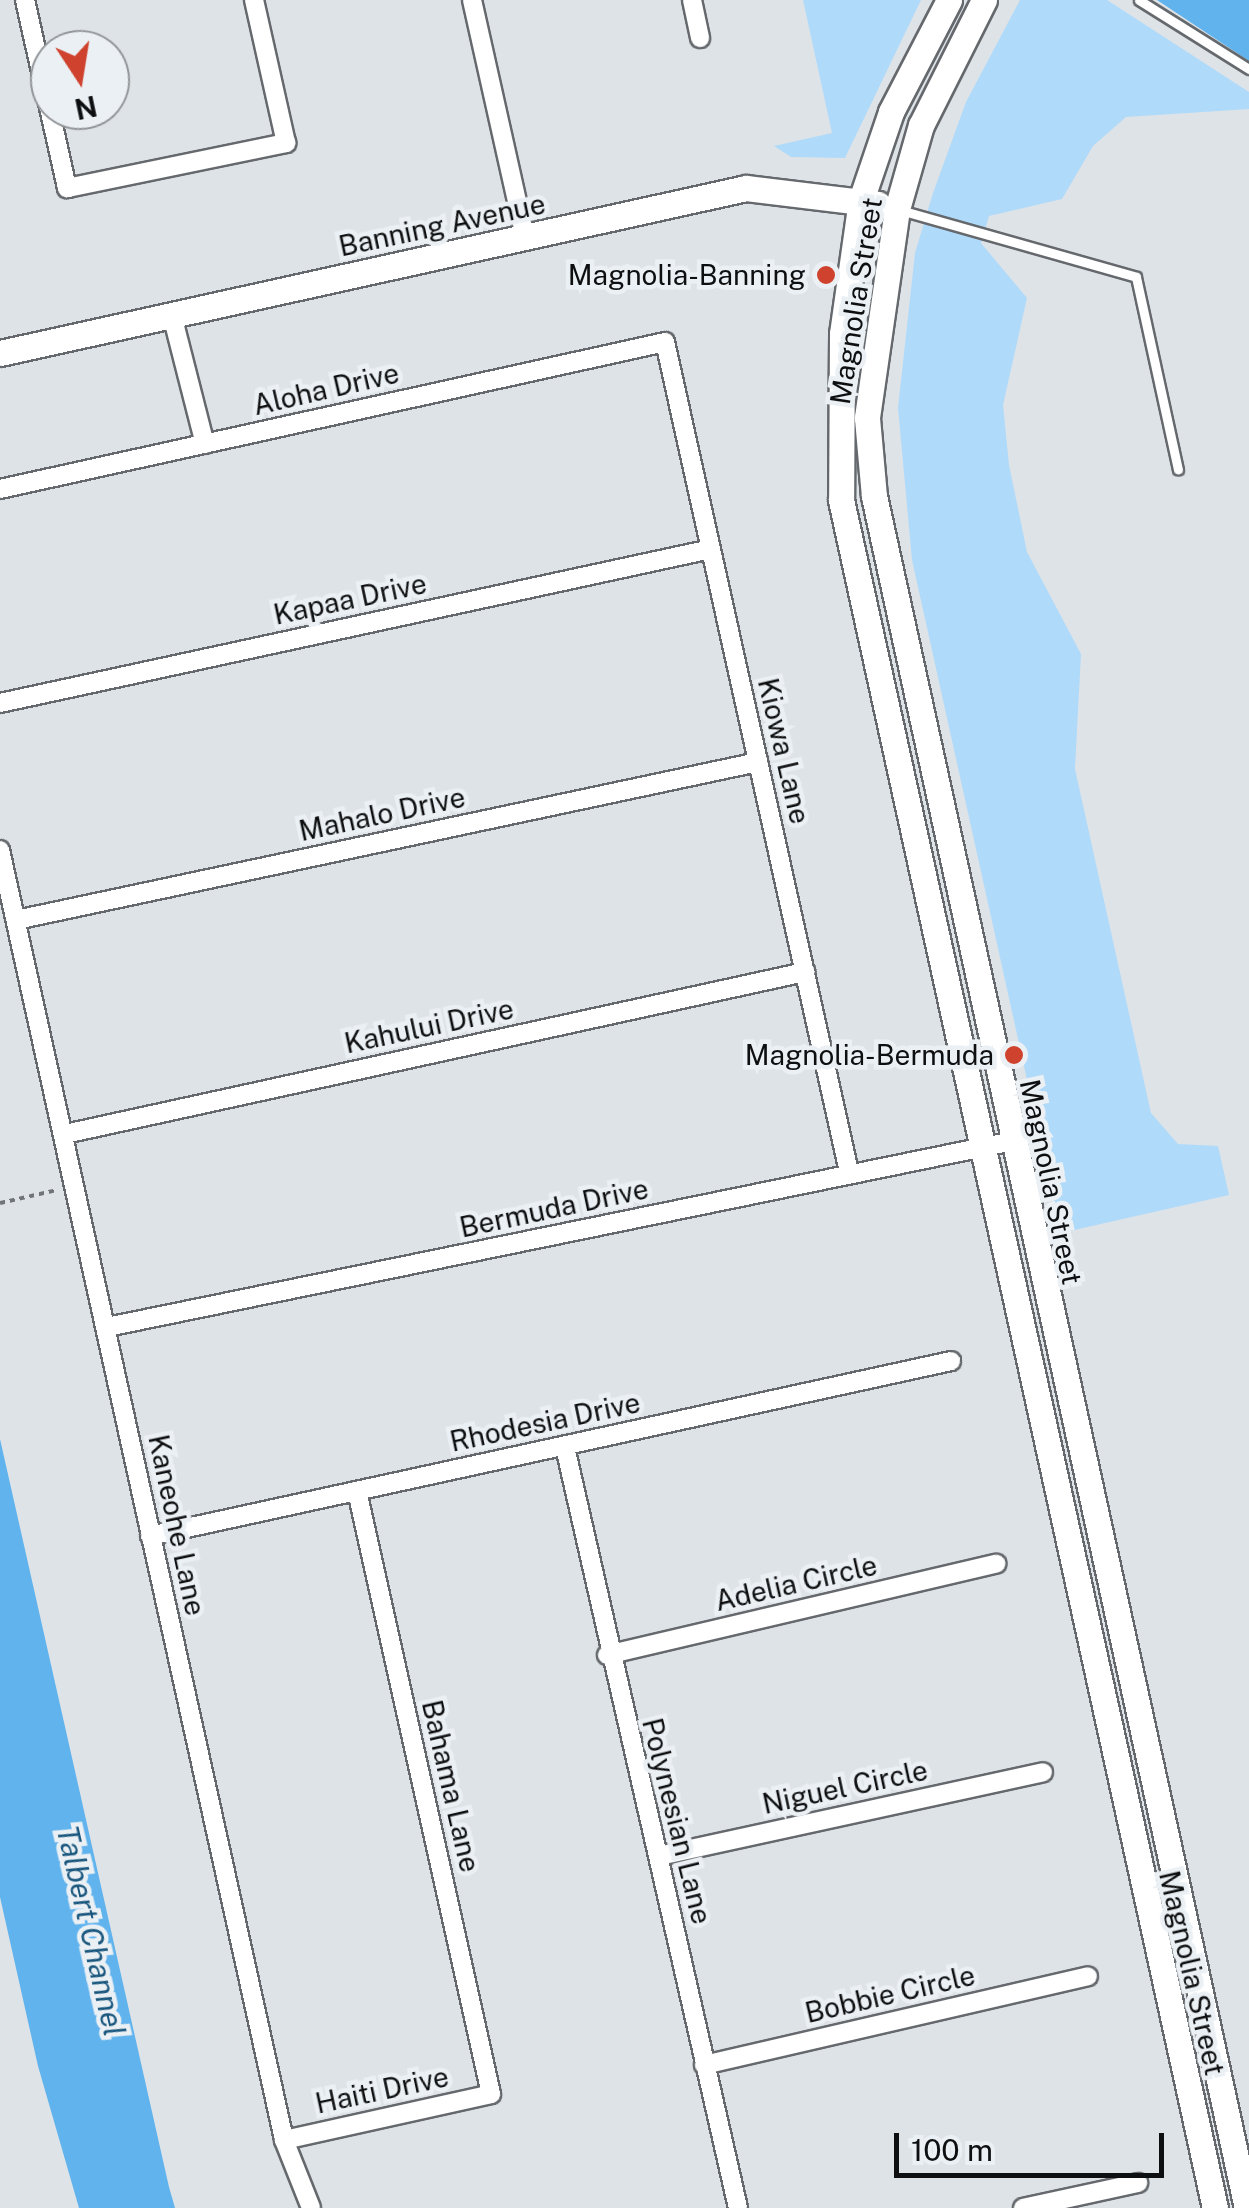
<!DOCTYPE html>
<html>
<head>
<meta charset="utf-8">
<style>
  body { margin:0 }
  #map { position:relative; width:1249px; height:2208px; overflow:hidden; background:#dee3e7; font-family:"Public Sans",sans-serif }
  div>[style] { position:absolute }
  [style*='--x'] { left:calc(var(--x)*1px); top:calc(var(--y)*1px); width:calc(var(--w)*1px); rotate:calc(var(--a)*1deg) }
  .green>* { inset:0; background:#b0dafa }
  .water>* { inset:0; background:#60b3ed }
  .path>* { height:4px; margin-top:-2px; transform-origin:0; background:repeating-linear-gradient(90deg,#717476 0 5px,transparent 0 10px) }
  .roads { filter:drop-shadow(2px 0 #65696d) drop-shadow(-2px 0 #65696d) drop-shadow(0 2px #65696d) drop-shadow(0 -2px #65696d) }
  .lane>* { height:9px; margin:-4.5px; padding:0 4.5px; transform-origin:4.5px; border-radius:4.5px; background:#fff }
  .street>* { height:18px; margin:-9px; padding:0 9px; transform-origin:9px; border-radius:9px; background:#fff }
  .secondary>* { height:25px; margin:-12.5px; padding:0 12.5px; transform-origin:12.5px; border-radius:12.5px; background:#fff }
  .dots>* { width:28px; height:28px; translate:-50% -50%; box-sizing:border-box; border:5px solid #ebf0f4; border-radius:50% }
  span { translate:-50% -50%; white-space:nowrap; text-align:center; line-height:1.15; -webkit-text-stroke:9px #ebf0f4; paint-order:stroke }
  .street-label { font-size:28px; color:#0e0f10 }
  .poi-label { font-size:28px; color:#0e0f10 }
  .right { translate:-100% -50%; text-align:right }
  .water-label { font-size:30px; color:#1a577e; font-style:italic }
  .north { position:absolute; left:30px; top:30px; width:100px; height:100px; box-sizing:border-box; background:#ebf0f4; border:2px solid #939699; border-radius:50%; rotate:168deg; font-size:28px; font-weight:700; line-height:40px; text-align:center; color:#0e0f10 }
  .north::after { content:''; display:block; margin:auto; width:35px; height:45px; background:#cf432e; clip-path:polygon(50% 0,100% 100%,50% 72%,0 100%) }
  .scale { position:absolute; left:894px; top:2133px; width:270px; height:45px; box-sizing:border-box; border:5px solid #0e0f10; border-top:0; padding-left:12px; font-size:30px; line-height:35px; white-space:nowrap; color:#0e0f10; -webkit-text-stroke:8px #ebf0f4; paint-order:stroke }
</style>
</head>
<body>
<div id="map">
  <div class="green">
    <div style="clip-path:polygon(803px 0,921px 0,845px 158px,791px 157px,774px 146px,832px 133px)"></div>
    <div style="clip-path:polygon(1020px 0,1107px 0,1249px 92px,1249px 109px,1126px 117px,1093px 146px,1062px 199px,989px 216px,981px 243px,1027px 298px,1003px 405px,1009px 465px,1027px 552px,1081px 654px,1075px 769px,1151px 1113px,1178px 1144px,1218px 1146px,1229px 1195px,1061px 1233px,912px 560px,898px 408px,915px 253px,933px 193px,966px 102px)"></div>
  </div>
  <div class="water">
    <div style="clip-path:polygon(1157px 0,1249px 0,1249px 61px)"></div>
    <div style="clip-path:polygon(0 1439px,169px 2187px,175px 2208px,79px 2208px,38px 2066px,0 1897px)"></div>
  </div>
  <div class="path">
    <div style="--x:0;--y:1203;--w:58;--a:-12.8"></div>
  </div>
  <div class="roads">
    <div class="lane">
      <div style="--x:1139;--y:0;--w:130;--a:32.1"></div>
      <div style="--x:900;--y:210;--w:245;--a:15.8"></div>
      <div style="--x:1136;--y:277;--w:197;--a:77.7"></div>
    </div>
    <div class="street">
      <div style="--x:25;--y:0;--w:193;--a:77.4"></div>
      <div style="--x:67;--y:188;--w:224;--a:-11.6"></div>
      <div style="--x:286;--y:143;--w:147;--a:-102.6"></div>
      <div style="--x:472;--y:0;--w:244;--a:77.4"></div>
      <div style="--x:692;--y:0;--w:39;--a:78"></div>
      <div style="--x:172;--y:315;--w:133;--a:75.7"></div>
      <div style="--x:0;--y:489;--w:681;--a:-12.46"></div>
      <div style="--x:665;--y:342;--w:850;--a:77.5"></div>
      <div style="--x:0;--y:703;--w:727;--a:-12.22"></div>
      <div style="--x:0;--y:850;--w:1321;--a:77.58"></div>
      <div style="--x:284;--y:2140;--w:73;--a:68.3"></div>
      <div style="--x:16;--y:920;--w:759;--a:-12.02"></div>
      <div style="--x:65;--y:1134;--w:758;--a:-12.35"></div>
      <div style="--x:107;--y:1327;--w:925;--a:-11.6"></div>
      <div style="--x:565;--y:1447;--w:780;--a:77.19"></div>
      <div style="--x:150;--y:1536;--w:820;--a:-12.32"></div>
      <div style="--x:607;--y:1655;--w:400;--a:-13.2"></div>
      <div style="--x:659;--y:1856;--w:393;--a:-12.3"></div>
      <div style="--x:704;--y:2065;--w:394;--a:-13"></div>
      <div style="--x:284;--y:2140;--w:212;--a:-12.5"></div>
      <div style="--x:491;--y:2094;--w:618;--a:-102.53"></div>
      <div style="--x:1023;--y:2208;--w:118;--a:-12.3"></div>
    </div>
    <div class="secondary">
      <div style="--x:949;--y:0;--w:126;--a:117.4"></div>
      <div style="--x:891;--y:112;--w:93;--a:108.8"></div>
      <div style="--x:861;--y:200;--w:135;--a:98.1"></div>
      <div style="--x:842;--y:334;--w:166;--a:90.3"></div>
      <div style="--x:841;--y:500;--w:1748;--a:77.65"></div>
      <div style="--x:984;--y:0;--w:140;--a:116.7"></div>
      <div style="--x:921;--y:125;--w:87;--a:105.9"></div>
      <div style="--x:897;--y:209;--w:211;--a:98.2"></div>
      <div style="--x:867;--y:418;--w:78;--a:84.9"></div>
      <div style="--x:874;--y:496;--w:1752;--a:77.71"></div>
      <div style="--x:0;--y:353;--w:764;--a:-12.47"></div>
      <div style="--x:746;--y:188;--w:133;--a:6.9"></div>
    </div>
  </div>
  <div class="dots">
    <div style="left:826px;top:275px;background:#cf432e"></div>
    <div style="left:1014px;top:1055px;background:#cf432e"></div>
  </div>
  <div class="street-label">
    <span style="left:442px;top:225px;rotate:-12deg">Banning Avenue</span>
    <span style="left:856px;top:301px;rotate:-81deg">Magnolia Street</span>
    <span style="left:326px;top:389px;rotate:-13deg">Aloha Drive</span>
    <span style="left:350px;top:599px;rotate:-12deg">Kapaa Drive</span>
    <span style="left:784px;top:751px;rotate:77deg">Kiowa Lane</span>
    <span style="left:382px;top:814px;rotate:-12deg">Mahalo Drive</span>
    <span style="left:429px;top:1026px;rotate:-12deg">Kahului Drive</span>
    <span style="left:1051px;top:1182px;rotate:78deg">Magnolia Street</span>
    <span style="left:554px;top:1208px;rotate:-12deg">Bermuda Drive</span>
    <span style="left:545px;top:1422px;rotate:-12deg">Rhodesia Drive</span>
    <span style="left:177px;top:1525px;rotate:78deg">Kaneohe Lane</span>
    <span style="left:796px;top:1583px;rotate:-13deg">Adelia Circle</span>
    <span style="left:451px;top:1786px;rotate:77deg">Bahama Lane</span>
    <span style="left:845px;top:1787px;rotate:-12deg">Niguel Circle</span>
    <span style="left:677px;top:1821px;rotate:76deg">Polynesian Lane</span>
    <span style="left:1192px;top:1973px;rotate:77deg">Magnolia Street</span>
    <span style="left:890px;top:1994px;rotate:-13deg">Bobbie Circle</span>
    <span style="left:382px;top:2090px;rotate:-12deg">Haiti Drive</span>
  </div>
  <div class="poi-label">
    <span class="right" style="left:806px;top:275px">Magnolia-Banning</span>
    <span class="right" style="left:994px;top:1055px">Magnolia-Bermuda</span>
  </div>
  <div class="water-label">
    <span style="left:91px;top:1931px;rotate:77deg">Talbert Channel</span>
  </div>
  <div class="north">N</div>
  <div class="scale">100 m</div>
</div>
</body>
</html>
